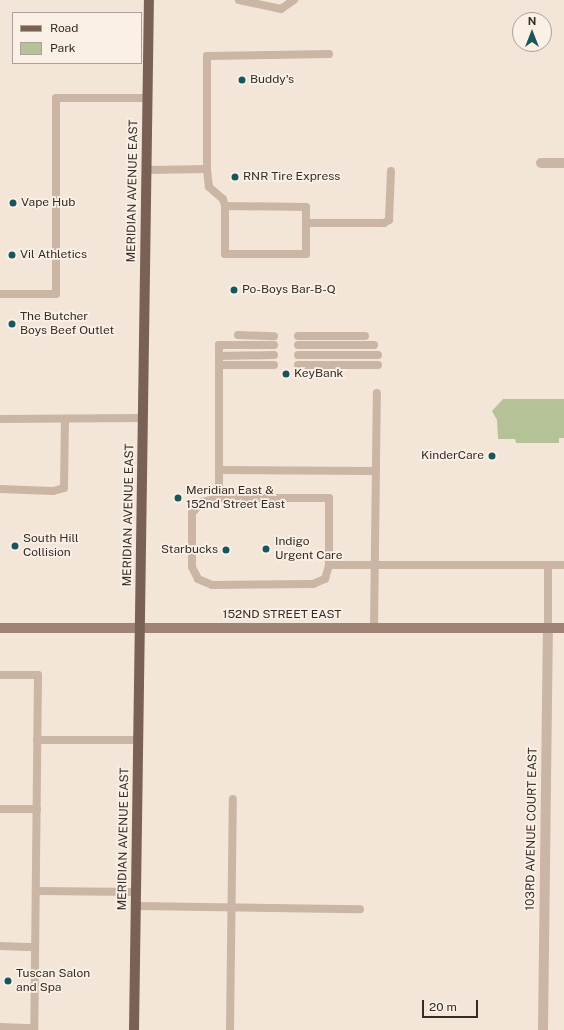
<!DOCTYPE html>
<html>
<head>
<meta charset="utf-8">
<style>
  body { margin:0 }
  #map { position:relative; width:564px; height:1030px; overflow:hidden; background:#f3e6d8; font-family:"Public Sans",sans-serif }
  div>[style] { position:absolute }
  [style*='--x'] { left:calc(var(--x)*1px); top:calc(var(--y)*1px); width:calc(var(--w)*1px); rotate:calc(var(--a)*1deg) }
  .green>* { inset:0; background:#b5c298 }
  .service>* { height:8px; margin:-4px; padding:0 4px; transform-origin:4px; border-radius:4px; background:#cbb5a4 }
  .minor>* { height:10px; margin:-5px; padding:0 5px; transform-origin:5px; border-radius:5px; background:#cbb5a4 }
  .secondary>* { height:10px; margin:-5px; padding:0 5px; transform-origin:5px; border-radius:5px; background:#9f8375 }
  .primary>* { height:10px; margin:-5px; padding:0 5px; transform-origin:5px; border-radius:5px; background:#796156 }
  .dots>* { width:11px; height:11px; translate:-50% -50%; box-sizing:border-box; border:2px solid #faf0e5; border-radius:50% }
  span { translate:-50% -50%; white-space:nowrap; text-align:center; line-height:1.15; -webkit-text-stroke:3.5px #faf0e5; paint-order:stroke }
  .poi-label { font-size:12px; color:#362b26 }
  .left { translate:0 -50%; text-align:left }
  .right { translate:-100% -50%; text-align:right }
  .street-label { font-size:12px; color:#362b26 }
  .legend { position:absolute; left:12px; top:12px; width:130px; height:52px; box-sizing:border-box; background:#faf0e5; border:1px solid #aca199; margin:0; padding:5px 7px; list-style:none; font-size:12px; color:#362b26 }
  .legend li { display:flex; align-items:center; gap:8px; height:20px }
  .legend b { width:20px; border:1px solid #aca199 }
  .north { position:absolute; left:512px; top:12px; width:40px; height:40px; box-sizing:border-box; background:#faf0e5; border:1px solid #aca199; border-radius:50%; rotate:0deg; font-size:11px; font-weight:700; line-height:16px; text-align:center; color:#362b26 }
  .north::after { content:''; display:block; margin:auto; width:14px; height:18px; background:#195659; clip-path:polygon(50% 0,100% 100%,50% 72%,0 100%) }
  .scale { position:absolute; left:422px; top:1000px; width:56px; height:18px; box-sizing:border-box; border:2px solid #362b26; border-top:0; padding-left:5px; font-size:12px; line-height:14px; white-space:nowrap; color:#362b26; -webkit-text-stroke:3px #faf0e5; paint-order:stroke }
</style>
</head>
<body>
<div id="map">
  <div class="green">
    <div style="clip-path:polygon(503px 399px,564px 399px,564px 438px,559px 438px,559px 443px,516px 443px,515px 439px,498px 439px,497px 420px,492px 411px)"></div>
  </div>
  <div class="service">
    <div style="--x:239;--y:0;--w:43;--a:12.1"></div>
    <div style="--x:281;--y:9;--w:16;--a:-35"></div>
    <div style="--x:207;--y:169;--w:113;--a:-90"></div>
    <div style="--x:207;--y:56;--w:122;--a:-0.9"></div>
    <div style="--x:147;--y:170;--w:60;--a:-1"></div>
    <div style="--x:207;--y:169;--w:18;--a:84"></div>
    <div style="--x:209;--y:187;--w:18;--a:41"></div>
    <div style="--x:223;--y:199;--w:7;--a:74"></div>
    <div style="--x:225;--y:206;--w:81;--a:0.7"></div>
    <div style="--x:306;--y:207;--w:47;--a:90"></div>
    <div style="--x:306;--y:254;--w:81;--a:180"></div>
    <div style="--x:225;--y:254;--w:48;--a:-90"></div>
    <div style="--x:306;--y:223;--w:78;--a:0"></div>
    <div style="--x:384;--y:223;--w:6;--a:-31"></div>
    <div style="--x:389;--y:220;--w:49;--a:-87.7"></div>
    <div style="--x:0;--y:294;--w:56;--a:0"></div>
    <div style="--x:56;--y:294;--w:196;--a:-90"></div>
    <div style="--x:56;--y:98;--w:92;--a:0"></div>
    <div style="--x:238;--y:335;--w:36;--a:2"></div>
    <div style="--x:298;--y:336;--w:67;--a:0"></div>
    <div style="--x:274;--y:345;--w:55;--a:180"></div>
    <div style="--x:219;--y:345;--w:125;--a:90"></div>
    <div style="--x:219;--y:470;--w:157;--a:0.4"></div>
    <div style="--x:298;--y:345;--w:76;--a:0"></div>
    <div style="--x:298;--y:355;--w:80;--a:0"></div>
    <div style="--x:219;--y:356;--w:55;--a:-1"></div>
    <div style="--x:219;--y:365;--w:55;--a:0"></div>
    <div style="--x:298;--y:365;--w:80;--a:0"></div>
    <div style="--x:0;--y:419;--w:143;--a:-0.4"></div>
    <div style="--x:219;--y:470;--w:28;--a:90"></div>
    <div style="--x:219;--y:498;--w:110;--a:0"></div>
    <div style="--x:329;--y:498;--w:67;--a:90"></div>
    <div style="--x:329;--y:565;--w:235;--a:0"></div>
    <div style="--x:0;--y:489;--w:53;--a:2.2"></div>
    <div style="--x:53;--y:491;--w:11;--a:-15"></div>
    <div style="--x:64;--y:488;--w:69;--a:-89.2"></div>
    <div style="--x:219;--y:498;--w:17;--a:167"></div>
    <div style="--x:202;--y:502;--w:15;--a:132"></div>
    <div style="--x:192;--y:513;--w:54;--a:90"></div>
    <div style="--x:192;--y:567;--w:13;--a:63"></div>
    <div style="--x:198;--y:579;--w:15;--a:23"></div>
    <div style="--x:212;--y:585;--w:101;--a:-0.6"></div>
    <div style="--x:313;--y:584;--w:13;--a:-23"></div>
    <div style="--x:325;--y:579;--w:15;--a:-74"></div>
    <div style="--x:548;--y:565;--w:63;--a:90"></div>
    <div style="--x:374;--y:628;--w:235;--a:-89.3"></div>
    <div style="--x:0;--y:675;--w:38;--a:0"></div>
    <div style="--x:38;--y:675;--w:355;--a:90.6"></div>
    <div style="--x:37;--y:740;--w:102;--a:0"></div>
    <div style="--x:0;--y:809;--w:37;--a:0"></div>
    <div style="--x:36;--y:891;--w:100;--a:0.6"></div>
    <div style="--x:136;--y:906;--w:224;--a:0.8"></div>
    <div style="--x:0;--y:946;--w:35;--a:2"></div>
    <div style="--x:0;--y:1027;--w:34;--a:2"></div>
    <div style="--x:230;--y:1030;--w:231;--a:-89.3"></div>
  </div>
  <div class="minor">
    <div style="--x:541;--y:163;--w:23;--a:0"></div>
    <div style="--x:543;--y:1030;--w:402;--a:-89.3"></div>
  </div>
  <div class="secondary">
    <div style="--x:0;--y:628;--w:564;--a:0"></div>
  </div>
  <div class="primary">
    <div style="--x:134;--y:1030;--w:1030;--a:-89.17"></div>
  </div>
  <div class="dots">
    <div style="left:242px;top:80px;background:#195659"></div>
    <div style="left:235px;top:177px;background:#195659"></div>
    <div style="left:13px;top:203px;background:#195659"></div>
    <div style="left:12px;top:255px;background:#195659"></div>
    <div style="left:234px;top:290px;background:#195659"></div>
    <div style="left:12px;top:324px;background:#195659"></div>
    <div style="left:286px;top:374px;background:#195659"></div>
    <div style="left:492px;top:456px;background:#195659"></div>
    <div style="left:178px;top:498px;background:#195659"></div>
    <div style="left:15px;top:546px;background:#195659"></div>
    <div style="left:266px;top:549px;background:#195659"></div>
    <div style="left:226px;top:550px;background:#195659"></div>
    <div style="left:8px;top:981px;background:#195659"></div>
  </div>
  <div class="poi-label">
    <span class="left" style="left:250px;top:80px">Buddy's</span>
    <span class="left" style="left:243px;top:177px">RNR Tire Express</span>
    <span class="left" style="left:21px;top:203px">Vape Hub</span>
    <span class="left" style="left:20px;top:255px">Vil Athletics</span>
    <span class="left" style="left:242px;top:290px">Po-Boys Bar-B-Q</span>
    <span class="left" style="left:20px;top:324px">The Butcher<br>Boys Beef Outlet</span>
    <span class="left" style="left:294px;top:374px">KeyBank</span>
    <span class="right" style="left:484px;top:456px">KinderCare</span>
    <span class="left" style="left:186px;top:498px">Meridian East &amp;<br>152nd Street East</span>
    <span class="left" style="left:23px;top:546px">South Hill<br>Collision</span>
    <span class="left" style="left:275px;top:549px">Indigo<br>Urgent Care</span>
    <span class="right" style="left:218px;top:550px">Starbucks</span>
    <span class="left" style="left:16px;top:981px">Tuscan Salon<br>and Spa</span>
  </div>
  <div class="street-label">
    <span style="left:133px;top:191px;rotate:-89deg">MERIDIAN AVENUE EAST</span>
    <span style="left:129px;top:515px;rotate:-89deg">MERIDIAN AVENUE EAST</span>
    <span style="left:282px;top:615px">152ND STREET EAST</span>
    <span style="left:532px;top:829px;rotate:-89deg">103RD AVENUE COURT EAST</span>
    <span style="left:124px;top:839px;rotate:-89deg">MERIDIAN AVENUE EAST</span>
  </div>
  <ul class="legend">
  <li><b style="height:5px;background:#796156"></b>Road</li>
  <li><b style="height:11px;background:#b5c298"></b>Park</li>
  </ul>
  <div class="north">N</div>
  <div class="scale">20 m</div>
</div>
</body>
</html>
